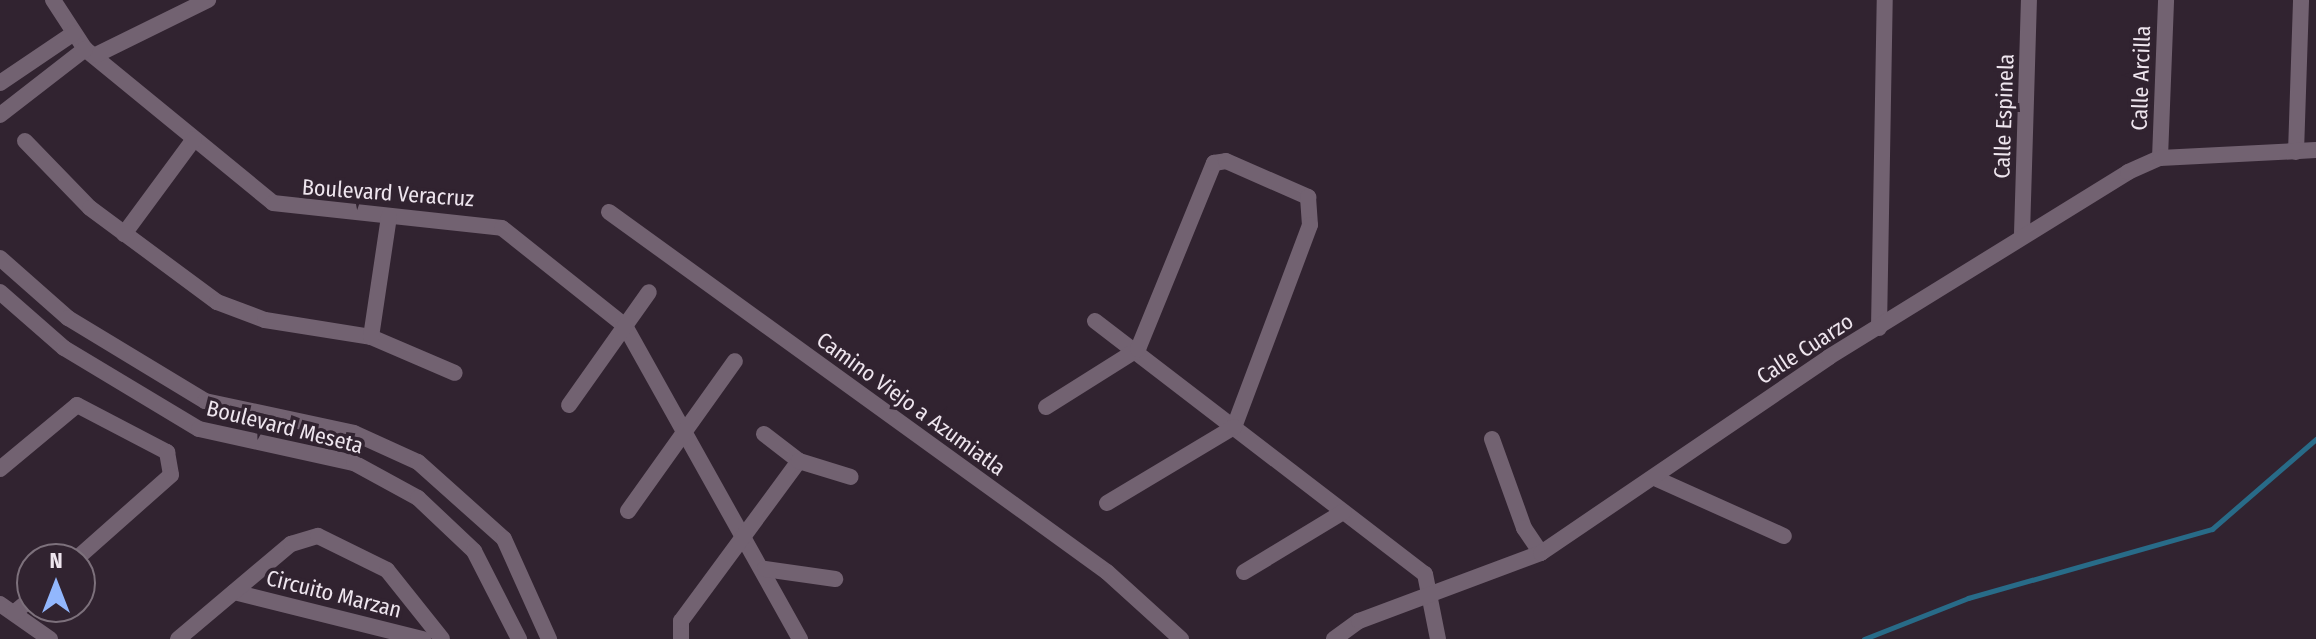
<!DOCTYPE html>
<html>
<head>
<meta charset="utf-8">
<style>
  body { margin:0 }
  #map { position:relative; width:2316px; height:639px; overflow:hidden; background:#312330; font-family:"Fira Sans Condensed",sans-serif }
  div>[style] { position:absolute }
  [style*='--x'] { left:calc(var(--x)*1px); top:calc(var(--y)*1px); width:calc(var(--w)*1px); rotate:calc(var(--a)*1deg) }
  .stream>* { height:5px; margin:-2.5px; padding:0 2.5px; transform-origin:2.5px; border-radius:2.5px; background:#286b88 }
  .minor>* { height:16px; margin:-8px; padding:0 8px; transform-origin:8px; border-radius:8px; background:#726271 }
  span { translate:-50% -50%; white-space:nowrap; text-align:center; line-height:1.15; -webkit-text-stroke:7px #312330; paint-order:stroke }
  .street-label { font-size:22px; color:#eee5ee }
  .north { position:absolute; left:16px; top:543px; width:80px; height:80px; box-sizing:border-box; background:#312330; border:2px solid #7d717c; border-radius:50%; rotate:0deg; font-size:22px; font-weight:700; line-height:32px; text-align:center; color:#eee5ee }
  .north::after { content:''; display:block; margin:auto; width:28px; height:36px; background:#92b7fd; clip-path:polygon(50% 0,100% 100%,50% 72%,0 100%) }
</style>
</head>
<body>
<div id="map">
  <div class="stream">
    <div style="--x:1864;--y:639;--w:112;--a:-21.5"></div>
    <div style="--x:1968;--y:598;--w:254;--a:-15.8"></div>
    <div style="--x:2212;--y:529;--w:138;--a:-40.9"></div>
  </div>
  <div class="minor">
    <div style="--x:53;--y:0;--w:59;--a:56.9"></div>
    <div style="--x:85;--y:49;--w:243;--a:39.3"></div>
    <div style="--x:273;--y:203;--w:230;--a:6.2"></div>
    <div style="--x:502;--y:228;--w:157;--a:38.5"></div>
    <div style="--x:625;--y:326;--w:359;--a:60.8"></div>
    <div style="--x:96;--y:55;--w:125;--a:-26.2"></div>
    <div style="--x:0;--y:83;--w:89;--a:-34"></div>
    <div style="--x:0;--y:115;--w:108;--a:-37.8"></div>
    <div style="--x:25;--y:141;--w:93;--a:45.9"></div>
    <div style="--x:90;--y:208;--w:158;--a:36.5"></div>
    <div style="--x:217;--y:302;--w:51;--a:20.6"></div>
    <div style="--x:265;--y:320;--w:107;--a:9.1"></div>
    <div style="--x:371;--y:337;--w:91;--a:23.2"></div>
    <div style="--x:2296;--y:152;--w:152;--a:-88.1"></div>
    <div style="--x:2160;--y:158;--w:158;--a:-87.8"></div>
    <div style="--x:609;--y:212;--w:614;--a:35.86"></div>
    <div style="--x:1107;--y:572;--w:100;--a:42.2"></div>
    <div style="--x:124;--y:234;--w:118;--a:-53.6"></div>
    <div style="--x:2022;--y:234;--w:234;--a:-88.3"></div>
    <div style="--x:0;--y:258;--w:91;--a:41.4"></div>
    <div style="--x:68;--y:318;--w:160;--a:31.2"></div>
    <div style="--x:205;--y:401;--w:152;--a:12.1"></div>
    <div style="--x:354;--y:433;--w:70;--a:24.4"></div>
    <div style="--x:418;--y:462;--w:115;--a:41.8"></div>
    <div style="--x:504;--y:539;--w:110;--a:65.8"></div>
    <div style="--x:0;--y:292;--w:85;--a:41.2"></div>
    <div style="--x:64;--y:348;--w:157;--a:31"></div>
    <div style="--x:199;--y:429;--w:159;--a:12.4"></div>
    <div style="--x:354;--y:463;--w:73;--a:28.7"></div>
    <div style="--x:418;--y:498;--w:77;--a:43.4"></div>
    <div style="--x:474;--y:551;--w:99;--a:62.9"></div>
    <div style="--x:1095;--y:321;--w:416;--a:37.5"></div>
    <div style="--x:1425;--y:574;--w:66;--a:78.7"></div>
    <div style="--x:1879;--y:328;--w:328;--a:-89"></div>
    <div style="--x:371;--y:337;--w:122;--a:-81.5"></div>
    <div style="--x:569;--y:405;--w:138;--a:-54.7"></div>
    <div style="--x:1046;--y:407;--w:109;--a:-32.2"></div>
    <div style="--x:1138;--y:349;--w:201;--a:-67.8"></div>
    <div style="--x:1214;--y:163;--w:12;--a:-9"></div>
    <div style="--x:1226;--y:161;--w:90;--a:23.7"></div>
    <div style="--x:1308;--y:197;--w:28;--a:86"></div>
    <div style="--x:1310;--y:225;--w:216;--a:110.6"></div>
    <div style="--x:1234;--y:427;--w:148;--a:149.1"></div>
    <div style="--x:764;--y:434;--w:44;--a:37.6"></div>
    <div style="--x:1492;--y:439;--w:95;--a:70.2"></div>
    <div style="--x:1524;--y:528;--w:30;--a:56"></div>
    <div style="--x:0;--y:469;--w:100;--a:-39.7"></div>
    <div style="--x:77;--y:405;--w:102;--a:27.6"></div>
    <div style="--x:167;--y:452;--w:23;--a:80"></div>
    <div style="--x:171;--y:475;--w:127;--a:138.5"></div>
    <div style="--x:1657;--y:479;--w:139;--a:24.2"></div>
    <div style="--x:628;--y:511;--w:184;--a:-54.5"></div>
    <div style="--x:765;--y:569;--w:71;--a:8.1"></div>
    <div style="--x:1244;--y:572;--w:116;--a:-31.2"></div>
    <div style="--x:234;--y:592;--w:195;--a:14"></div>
    <div style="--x:0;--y:604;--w:61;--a:35"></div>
    <div style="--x:14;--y:613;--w:23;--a:-40"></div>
    <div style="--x:178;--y:639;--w:148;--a:-40.1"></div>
    <div style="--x:291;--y:544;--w:28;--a:-17"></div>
    <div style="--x:318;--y:536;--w:77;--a:26.2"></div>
    <div style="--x:387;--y:570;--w:88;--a:51.4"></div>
    <div style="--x:681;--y:639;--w:18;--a:-90"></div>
    <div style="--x:681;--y:621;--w:199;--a:-53.6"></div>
    <div style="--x:799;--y:461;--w:54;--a:17.1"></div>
    <div style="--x:1334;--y:639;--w:31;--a:-36"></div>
    <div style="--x:1359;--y:621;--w:194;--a:-20.5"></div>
    <div style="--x:1541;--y:553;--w:348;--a:-34.2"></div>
    <div style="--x:1829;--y:357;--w:352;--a:-31.7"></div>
    <div style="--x:2128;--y:172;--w:35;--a:-24"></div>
    <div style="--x:2160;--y:158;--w:156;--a:-2.9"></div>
  </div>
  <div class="street-label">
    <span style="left:2141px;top:78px;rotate:-88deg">Calle Arcilla</span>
    <span style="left:2004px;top:116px;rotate:-88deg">Calle Espinela</span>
    <span style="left:388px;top:193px;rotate:4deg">Boulevard Veracruz</span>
    <span style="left:1805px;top:349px;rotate:-33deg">Calle Cuarzo</span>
    <span style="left:911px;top:404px;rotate:36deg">Camino Viejo a Azumiatla</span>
    <span style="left:285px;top:427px;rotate:14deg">Boulevard Meseta</span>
    <span style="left:334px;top:594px;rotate:14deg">Circuito Marzan</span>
  </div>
  <div class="north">N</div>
</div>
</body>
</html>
